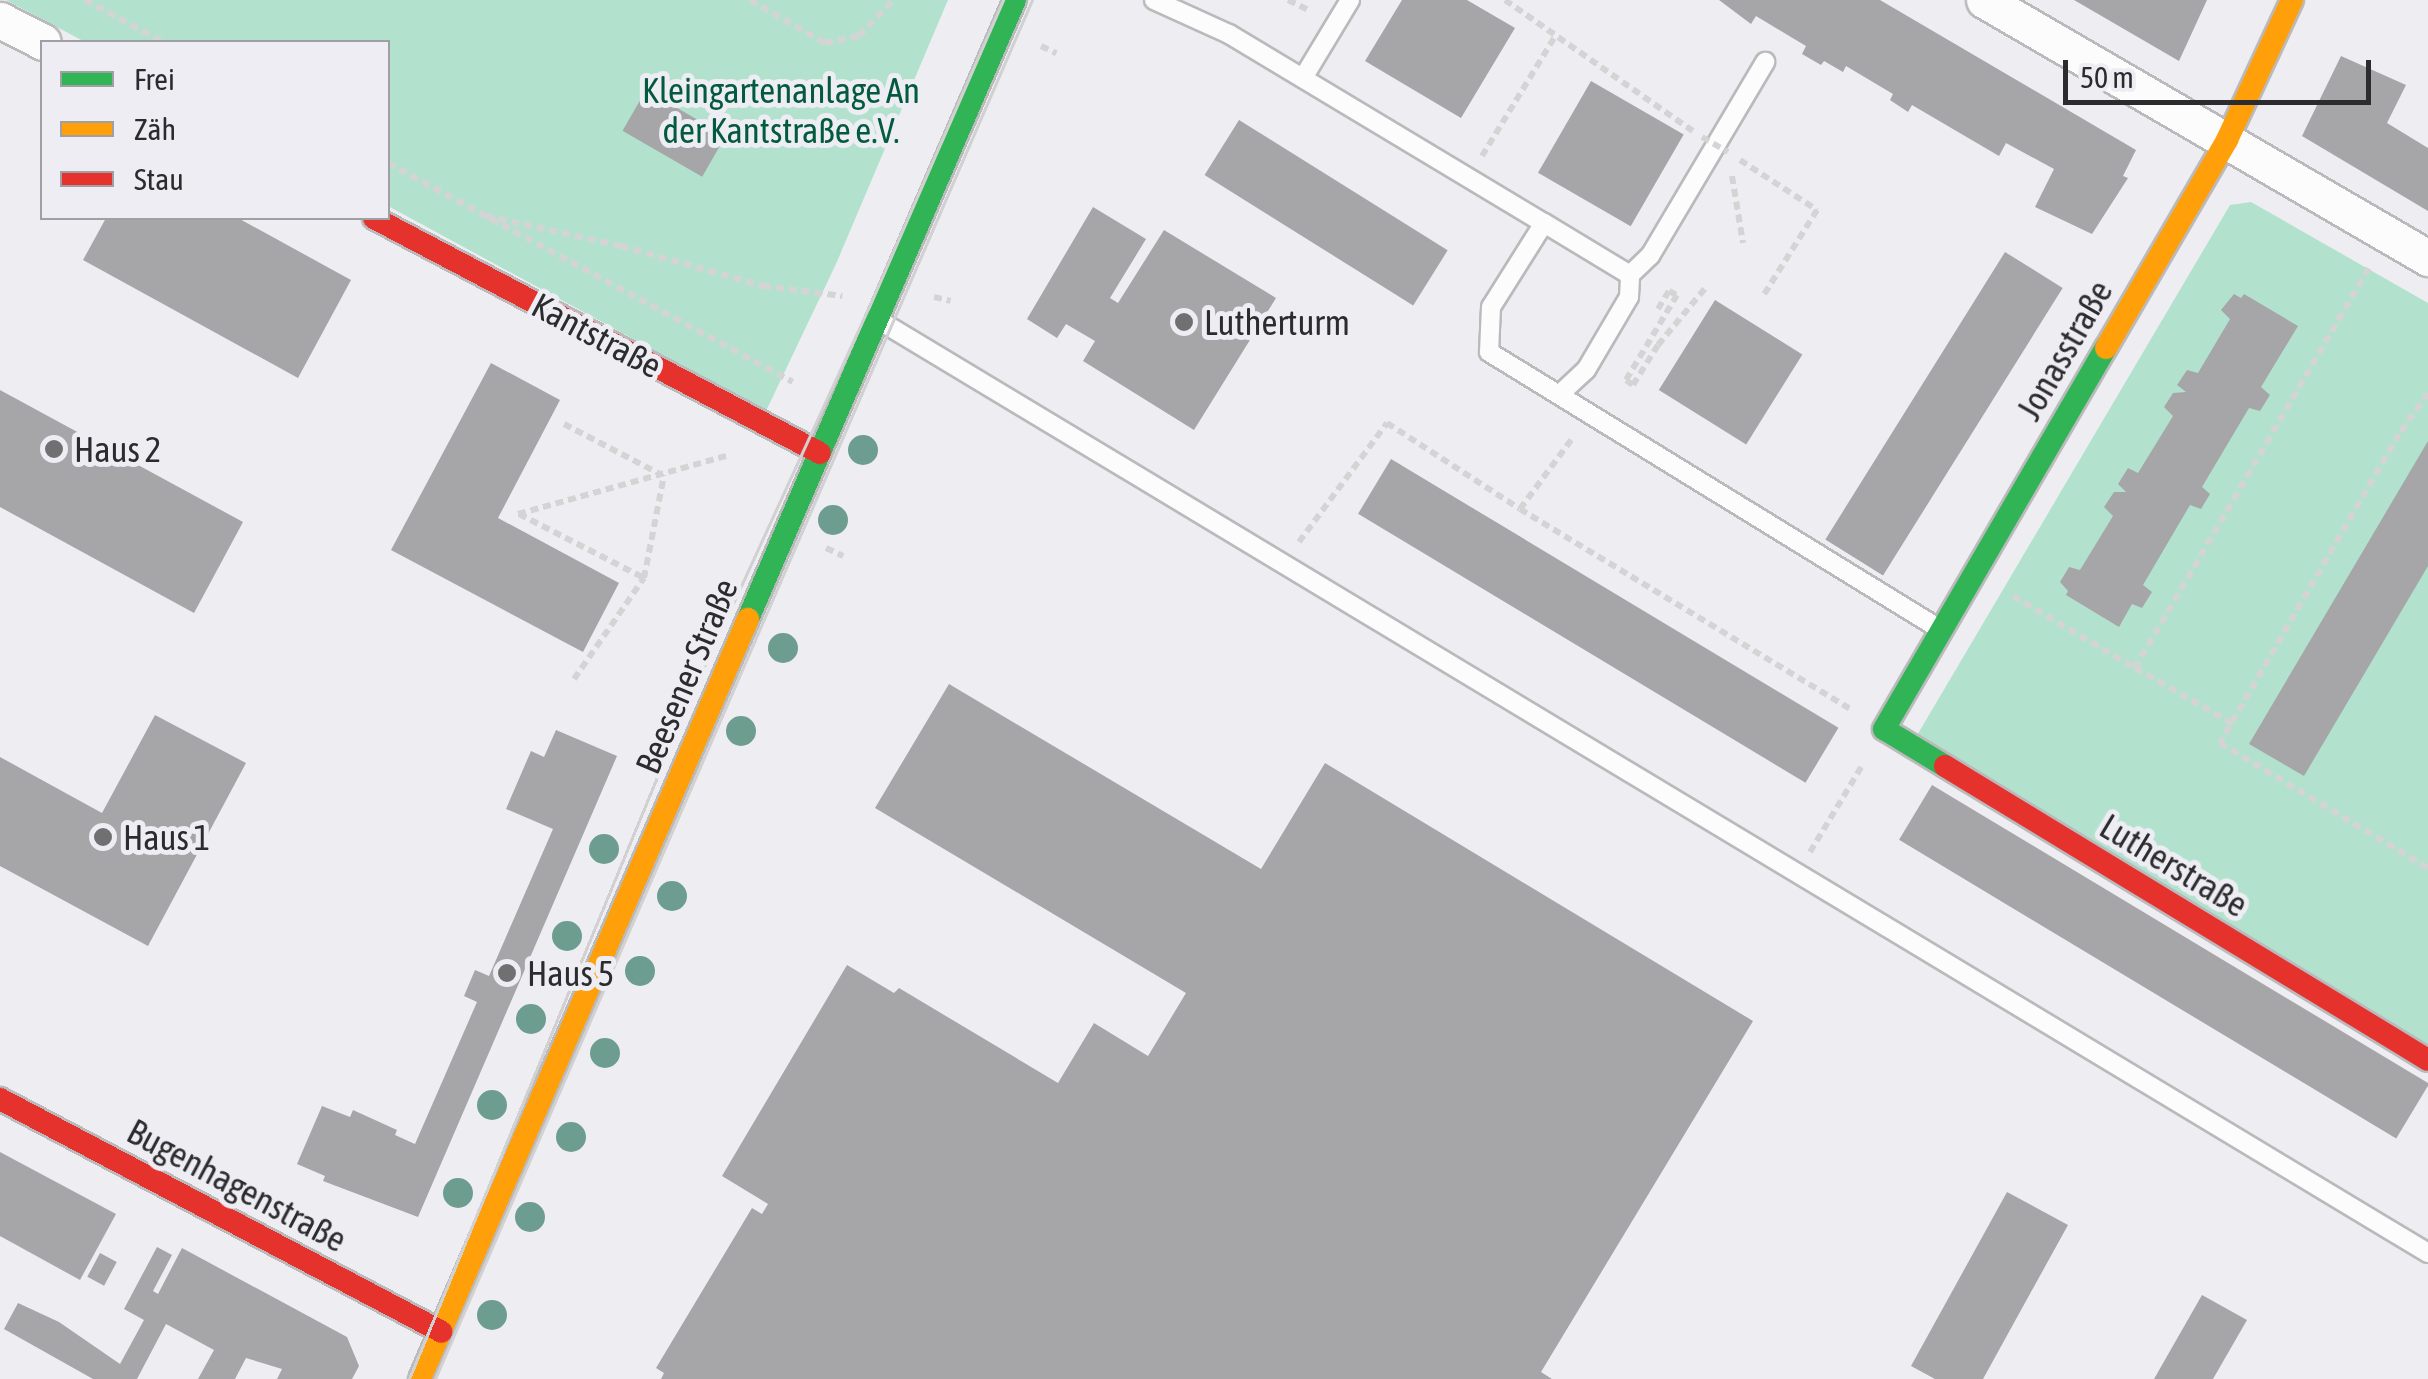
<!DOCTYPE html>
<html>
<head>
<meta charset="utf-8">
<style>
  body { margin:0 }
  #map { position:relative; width:2428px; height:1379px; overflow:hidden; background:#eeeef2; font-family:"Asap Condensed",sans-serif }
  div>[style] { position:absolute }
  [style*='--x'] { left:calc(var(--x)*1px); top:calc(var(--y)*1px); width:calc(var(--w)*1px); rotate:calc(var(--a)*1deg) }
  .green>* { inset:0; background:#b2e2ce }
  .building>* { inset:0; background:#a6a5a8; transform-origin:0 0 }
  .path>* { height:6px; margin-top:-3px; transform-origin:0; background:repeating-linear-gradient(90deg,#d4d4d4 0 8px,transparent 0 13px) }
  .roads { filter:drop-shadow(2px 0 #bababd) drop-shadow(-2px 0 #bababd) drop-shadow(0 2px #bababd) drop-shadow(0 -2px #bababd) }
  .lane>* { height:18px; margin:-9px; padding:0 9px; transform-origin:9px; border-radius:9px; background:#fcfcfd }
  .street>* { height:35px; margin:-17.5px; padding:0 17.5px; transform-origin:17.5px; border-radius:17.5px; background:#fcfcfd }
  .fast>* { height:22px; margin:-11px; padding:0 11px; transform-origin:11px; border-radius:11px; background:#30b455 }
  .slow>* { height:22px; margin:-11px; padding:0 11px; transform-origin:11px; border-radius:11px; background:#ff9f0a }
  .jam>* { height:22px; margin:-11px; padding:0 11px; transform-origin:11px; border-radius:11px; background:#e5322d }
  .tram>* { height:2.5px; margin:-1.25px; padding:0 1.25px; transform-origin:1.25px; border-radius:1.25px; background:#d1d1d2 }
  .path-bridge>* { height:6px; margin-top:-3px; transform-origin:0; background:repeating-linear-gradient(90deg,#d4d4d4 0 8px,transparent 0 13px) }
  .trees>* { width:30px; height:30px; margin:-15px; border-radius:50%; background:#6d9d8f }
  .dots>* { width:28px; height:28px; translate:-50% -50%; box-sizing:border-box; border:5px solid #ededf3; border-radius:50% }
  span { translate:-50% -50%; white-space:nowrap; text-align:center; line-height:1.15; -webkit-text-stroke:10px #ededf3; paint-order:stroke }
  .park-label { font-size:35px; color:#035a3e }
  .poi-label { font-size:35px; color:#2c2c2e }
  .left { translate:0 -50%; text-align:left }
  .street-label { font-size:35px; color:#2c2c2e }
  .legend { position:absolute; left:40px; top:40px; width:350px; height:180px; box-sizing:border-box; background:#ededf3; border:2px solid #a0a0a4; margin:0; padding:12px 18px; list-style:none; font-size:30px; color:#2c2c2e }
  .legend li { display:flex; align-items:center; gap:20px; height:50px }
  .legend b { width:50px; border:2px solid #a0a0a4 }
  .scale { position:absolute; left:2063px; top:60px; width:308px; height:45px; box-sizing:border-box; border:5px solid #2c2c2e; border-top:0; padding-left:12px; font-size:30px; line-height:35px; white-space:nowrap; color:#2c2c2e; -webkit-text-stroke:8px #ededf3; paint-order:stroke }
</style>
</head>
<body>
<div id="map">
  <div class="green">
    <div style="clip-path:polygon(6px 0,948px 0,836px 264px,766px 411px,388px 206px,388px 42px,85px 42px)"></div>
    <div style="clip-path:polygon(2251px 202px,2428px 303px,2428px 1046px,1916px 737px,2230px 205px)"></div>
  </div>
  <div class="building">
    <div style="clip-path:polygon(1402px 0,1467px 0,1515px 28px,1461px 118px,1365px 61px)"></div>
    <div style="clip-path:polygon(1719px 0,1880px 0,2136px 150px,2123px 176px,2128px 178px,2092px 234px,2035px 207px,2054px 169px,2006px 143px,1999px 156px,1912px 105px,1908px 112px,1890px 100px,1893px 94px,1846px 66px,1843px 72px,1824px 61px,1821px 65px,1802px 54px,1806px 46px,1756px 16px,1751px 24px)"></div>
    <div style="clip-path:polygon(2074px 0,2207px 0,2179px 61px)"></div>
    <div style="clip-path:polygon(2341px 56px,2406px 85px,2387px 123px,2428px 148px,2428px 211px,2302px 136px)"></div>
    <div style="left:1591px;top:81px;width:107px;height:106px;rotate:30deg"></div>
    <div style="left:646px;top:90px;width:92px;height:47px;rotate:30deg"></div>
    <div style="left:1239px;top:120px;width:246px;height:65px;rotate:32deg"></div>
    <div style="clip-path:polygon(1093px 207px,1146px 239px,1110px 298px,1118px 303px,1164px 230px,1276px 298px,1194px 430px,1083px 361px,1095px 341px,1066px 324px,1057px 338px,1027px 319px)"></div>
    <div style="clip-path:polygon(106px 218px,238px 218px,351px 280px,298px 378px,83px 260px)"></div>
    <div style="left:2005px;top:252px;width:68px;height:339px;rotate:32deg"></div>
    <div style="clip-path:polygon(2234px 294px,2241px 298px,2244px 294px,2298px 326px,2261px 387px,2270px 395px,2260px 411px,2249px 408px,2202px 487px,2210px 494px,2201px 509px,2190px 505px,2143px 585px,2152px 592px,2142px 608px,2132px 604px,2119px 627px,2066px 595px,2068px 591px,2060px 582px,2069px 567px,2080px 570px,2113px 516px,2104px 507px,2114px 492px,2126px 492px,2118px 484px,2128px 468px,2138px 473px,2173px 416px,2164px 407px,2173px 393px,2186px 392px,2177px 385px,2187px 370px,2198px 373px,2230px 319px,2221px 310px)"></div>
    <div style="left:1715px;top:300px;width:103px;height:106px;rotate:32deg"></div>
    <div style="clip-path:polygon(491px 363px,560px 400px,498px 518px,619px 583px,583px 652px,391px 550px)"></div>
    <div style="clip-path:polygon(0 390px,243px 522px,194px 613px,0 507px)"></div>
    <div style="clip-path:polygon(2428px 441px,2428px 566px,2304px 776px,2249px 744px)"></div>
    <div style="left:1391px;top:459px;width:522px;height:64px;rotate:31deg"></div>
    <div style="clip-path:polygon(949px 684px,1261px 869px,1325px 763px,1753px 1021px,1541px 1372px,1552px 1379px,661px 1379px,664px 1373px,656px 1368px,752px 1208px,762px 1214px,768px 1204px,722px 1176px,847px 965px,894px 993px,899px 988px,1058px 1083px,1094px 1023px,1148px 1056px,1186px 993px,875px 808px)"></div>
    <div style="clip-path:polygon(155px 715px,246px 763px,148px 946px,0 866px,0 757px,102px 813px)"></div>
    <div style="clip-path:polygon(556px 730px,617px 756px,418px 1217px,323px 1181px,325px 1176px,297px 1164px,322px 1106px,350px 1117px,353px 1110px,397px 1130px,395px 1135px,415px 1144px,477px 1002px,464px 996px,475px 970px,489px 976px,553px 829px,506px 809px,531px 751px,544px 757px)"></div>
    <div style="left:1932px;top:785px;width:580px;height:64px;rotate:31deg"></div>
    <div style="clip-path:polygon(0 1152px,116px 1214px,80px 1280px,0 1236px)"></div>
    <div style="clip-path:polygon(2007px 1192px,2068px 1225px,1983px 1379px,1935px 1379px,1911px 1366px)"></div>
    <div style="clip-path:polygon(157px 1247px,172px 1255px,153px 1291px,158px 1294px,182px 1248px,347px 1337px,359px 1366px,352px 1379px,277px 1379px,282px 1369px,246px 1358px,235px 1379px,198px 1379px,214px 1350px,166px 1324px,137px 1379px,93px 1379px,4px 1329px,18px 1303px,59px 1322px,120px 1364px,144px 1320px,124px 1309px)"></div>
    <div style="left:100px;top:1253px;width:19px;height:27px;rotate:28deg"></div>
    <div style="clip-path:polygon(2202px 1295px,2247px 1320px,2213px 1379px,2154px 1379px)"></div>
  </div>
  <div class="path">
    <div style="--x:85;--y:0;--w:89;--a:28.3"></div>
    <div style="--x:750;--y:0;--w:86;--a:29.8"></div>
    <div style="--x:825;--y:43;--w:35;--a:-12"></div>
    <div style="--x:859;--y:36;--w:50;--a:-46.6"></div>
    <div style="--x:1288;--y:0;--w:25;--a:26"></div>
    <div style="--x:1505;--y:0;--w:229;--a:34.9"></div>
    <div style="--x:1041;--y:46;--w:17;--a:25"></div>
    <div style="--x:1482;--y:156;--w:138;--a:-58.6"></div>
    <div style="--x:1740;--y:160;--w:92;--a:33"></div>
    <div style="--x:1817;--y:210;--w:102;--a:122.1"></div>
    <div style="--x:388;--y:163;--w:460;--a:28.4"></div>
    <div style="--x:1732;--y:176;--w:68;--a:80.7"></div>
    <div style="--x:486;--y:216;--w:138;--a:12.5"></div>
    <div style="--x:621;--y:246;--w:148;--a:15.7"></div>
    <div style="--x:763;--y:286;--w:80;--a:7.2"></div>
    <div style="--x:934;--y:297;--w:17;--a:13"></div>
    <div style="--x:1658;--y:309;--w:21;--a:-59"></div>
    <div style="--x:1669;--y:291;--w:9;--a:27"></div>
    <div style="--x:1677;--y:295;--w:99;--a:121"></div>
    <div style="--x:1626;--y:380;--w:9;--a:36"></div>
    <div style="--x:1633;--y:385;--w:47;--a:-58"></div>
    <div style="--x:1658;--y:345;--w:77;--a:-50.3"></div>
    <div style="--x:2428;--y:393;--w:50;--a:125.3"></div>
    <div style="--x:2399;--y:434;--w:357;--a:120.1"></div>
    <div style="--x:2220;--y:743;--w:243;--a:31"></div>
    <div style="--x:564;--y:424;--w:110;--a:27.5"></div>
    <div style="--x:1520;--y:509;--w:385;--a:31.2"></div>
    <div style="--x:518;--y:514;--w:219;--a:-15.6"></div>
    <div style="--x:519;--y:514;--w:140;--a:27.1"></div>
    <div style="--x:1299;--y:542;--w:148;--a:-53.5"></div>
    <div style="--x:1387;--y:423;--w:158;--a:32.9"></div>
    <div style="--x:1520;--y:509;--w:91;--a:-53.5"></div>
    <div style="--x:826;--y:548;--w:19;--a:25"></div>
    <div style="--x:2013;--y:596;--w:142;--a:30.5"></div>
    <div style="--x:2135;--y:668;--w:466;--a:-59.7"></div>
    <div style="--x:2135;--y:668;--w:112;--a:29.6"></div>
    <div style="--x:574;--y:679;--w:123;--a:-55.3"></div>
    <div style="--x:644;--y:578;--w:105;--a:-79"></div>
    <div style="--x:1810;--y:852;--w:103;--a:-58.9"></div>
  </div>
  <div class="roads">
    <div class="lane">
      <div style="--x:1154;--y:0;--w:82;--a:24.4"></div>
      <div style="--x:1229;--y:34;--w:367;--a:31"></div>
      <div style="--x:1303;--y:78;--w:91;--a:-58.9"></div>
      <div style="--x:1630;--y:275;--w:28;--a:-44"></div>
      <div style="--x:1650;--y:256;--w:226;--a:-59.3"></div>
      <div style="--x:880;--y:321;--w:1807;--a:31.05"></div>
      <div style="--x:1560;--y:394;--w:35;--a:-43"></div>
      <div style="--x:1586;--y:370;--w:85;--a:-59.5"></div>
      <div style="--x:1629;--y:297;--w:22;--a:-87"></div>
      <div style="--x:1630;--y:275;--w:100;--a:-148.8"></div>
      <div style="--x:1544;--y:223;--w:99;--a:122.2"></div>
      <div style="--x:1491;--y:307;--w:45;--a:92.5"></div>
      <div style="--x:1489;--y:352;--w:527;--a:31.58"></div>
    </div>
    <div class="street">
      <div style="--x:1984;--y:0;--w:514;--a:30.16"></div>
      <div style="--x:0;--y:20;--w:48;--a:27.1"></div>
    </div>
    <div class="fast">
      <div style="--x:748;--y:619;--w:674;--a:-66.67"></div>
      <div style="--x:1945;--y:766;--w:71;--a:-148.8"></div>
      <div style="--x:1884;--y:729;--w:441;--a:-59.8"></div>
    </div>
    <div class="slow">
      <div style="--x:2106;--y:348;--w:241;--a:-59.8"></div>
      <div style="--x:2227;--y:140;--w:154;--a:-65.1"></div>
      <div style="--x:420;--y:1379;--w:828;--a:-66.66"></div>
    </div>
    <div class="jam">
      <div style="--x:374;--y:218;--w:504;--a:27.79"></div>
      <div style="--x:1945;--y:766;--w:565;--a:31.33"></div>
      <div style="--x:0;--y:1099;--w:499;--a:27.8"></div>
    </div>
  </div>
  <div class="tram">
    <div style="--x:409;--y:1379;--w:732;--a:-67.6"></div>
    <div style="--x:688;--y:702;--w:434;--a:-65.4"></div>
    <div style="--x:869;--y:307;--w:335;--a:-66.4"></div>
    <div style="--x:435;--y:1379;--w:1503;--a:-66.59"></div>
  </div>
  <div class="path-bridge">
    <div style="--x:1702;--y:137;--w:30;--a:30"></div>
  </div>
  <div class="trees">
    <div style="left:863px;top:450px"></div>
    <div style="left:833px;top:520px"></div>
    <div style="left:783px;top:648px"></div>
    <div style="left:741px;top:731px"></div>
    <div style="left:604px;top:849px"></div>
    <div style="left:672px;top:896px"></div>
    <div style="left:567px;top:936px"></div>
    <div style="left:640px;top:971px"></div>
    <div style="left:531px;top:1019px"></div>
    <div style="left:605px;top:1053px"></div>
    <div style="left:492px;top:1105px"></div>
    <div style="left:571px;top:1137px"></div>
    <div style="left:458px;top:1193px"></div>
    <div style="left:530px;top:1217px"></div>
    <div style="left:492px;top:1315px"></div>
  </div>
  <div class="dots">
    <div style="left:1184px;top:322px;background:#707073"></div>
    <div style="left:54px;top:449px;background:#707073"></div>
    <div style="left:103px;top:837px;background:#707073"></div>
    <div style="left:507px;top:973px;background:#707073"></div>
  </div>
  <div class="park-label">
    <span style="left:781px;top:110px">Kleingartenanlage An<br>der Kantstraße e.V.</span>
  </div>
  <div class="poi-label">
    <span class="left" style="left:1204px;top:322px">Lutherturm</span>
    <span class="left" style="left:74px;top:449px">Haus 2</span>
    <span class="left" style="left:123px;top:837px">Haus 1</span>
    <span class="left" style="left:527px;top:973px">Haus 5</span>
  </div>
  <div class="street-label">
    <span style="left:597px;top:335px;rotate:28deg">Kantstraße</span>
    <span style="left:2064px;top:350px;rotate:-60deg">Jonasstraße</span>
    <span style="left:686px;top:676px;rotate:-67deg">Beesener Straße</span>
    <span style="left:2174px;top:865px;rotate:31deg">Lutherstraße</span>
    <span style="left:237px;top:1185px;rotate:28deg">Bugenhagenstraße</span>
  </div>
  <ul class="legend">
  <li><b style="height:12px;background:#30b455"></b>Frei</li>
  <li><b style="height:12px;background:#ff9f0a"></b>Zäh</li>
  <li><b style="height:12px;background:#e5322d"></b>Stau</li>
  </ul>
  <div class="scale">50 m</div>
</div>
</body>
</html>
